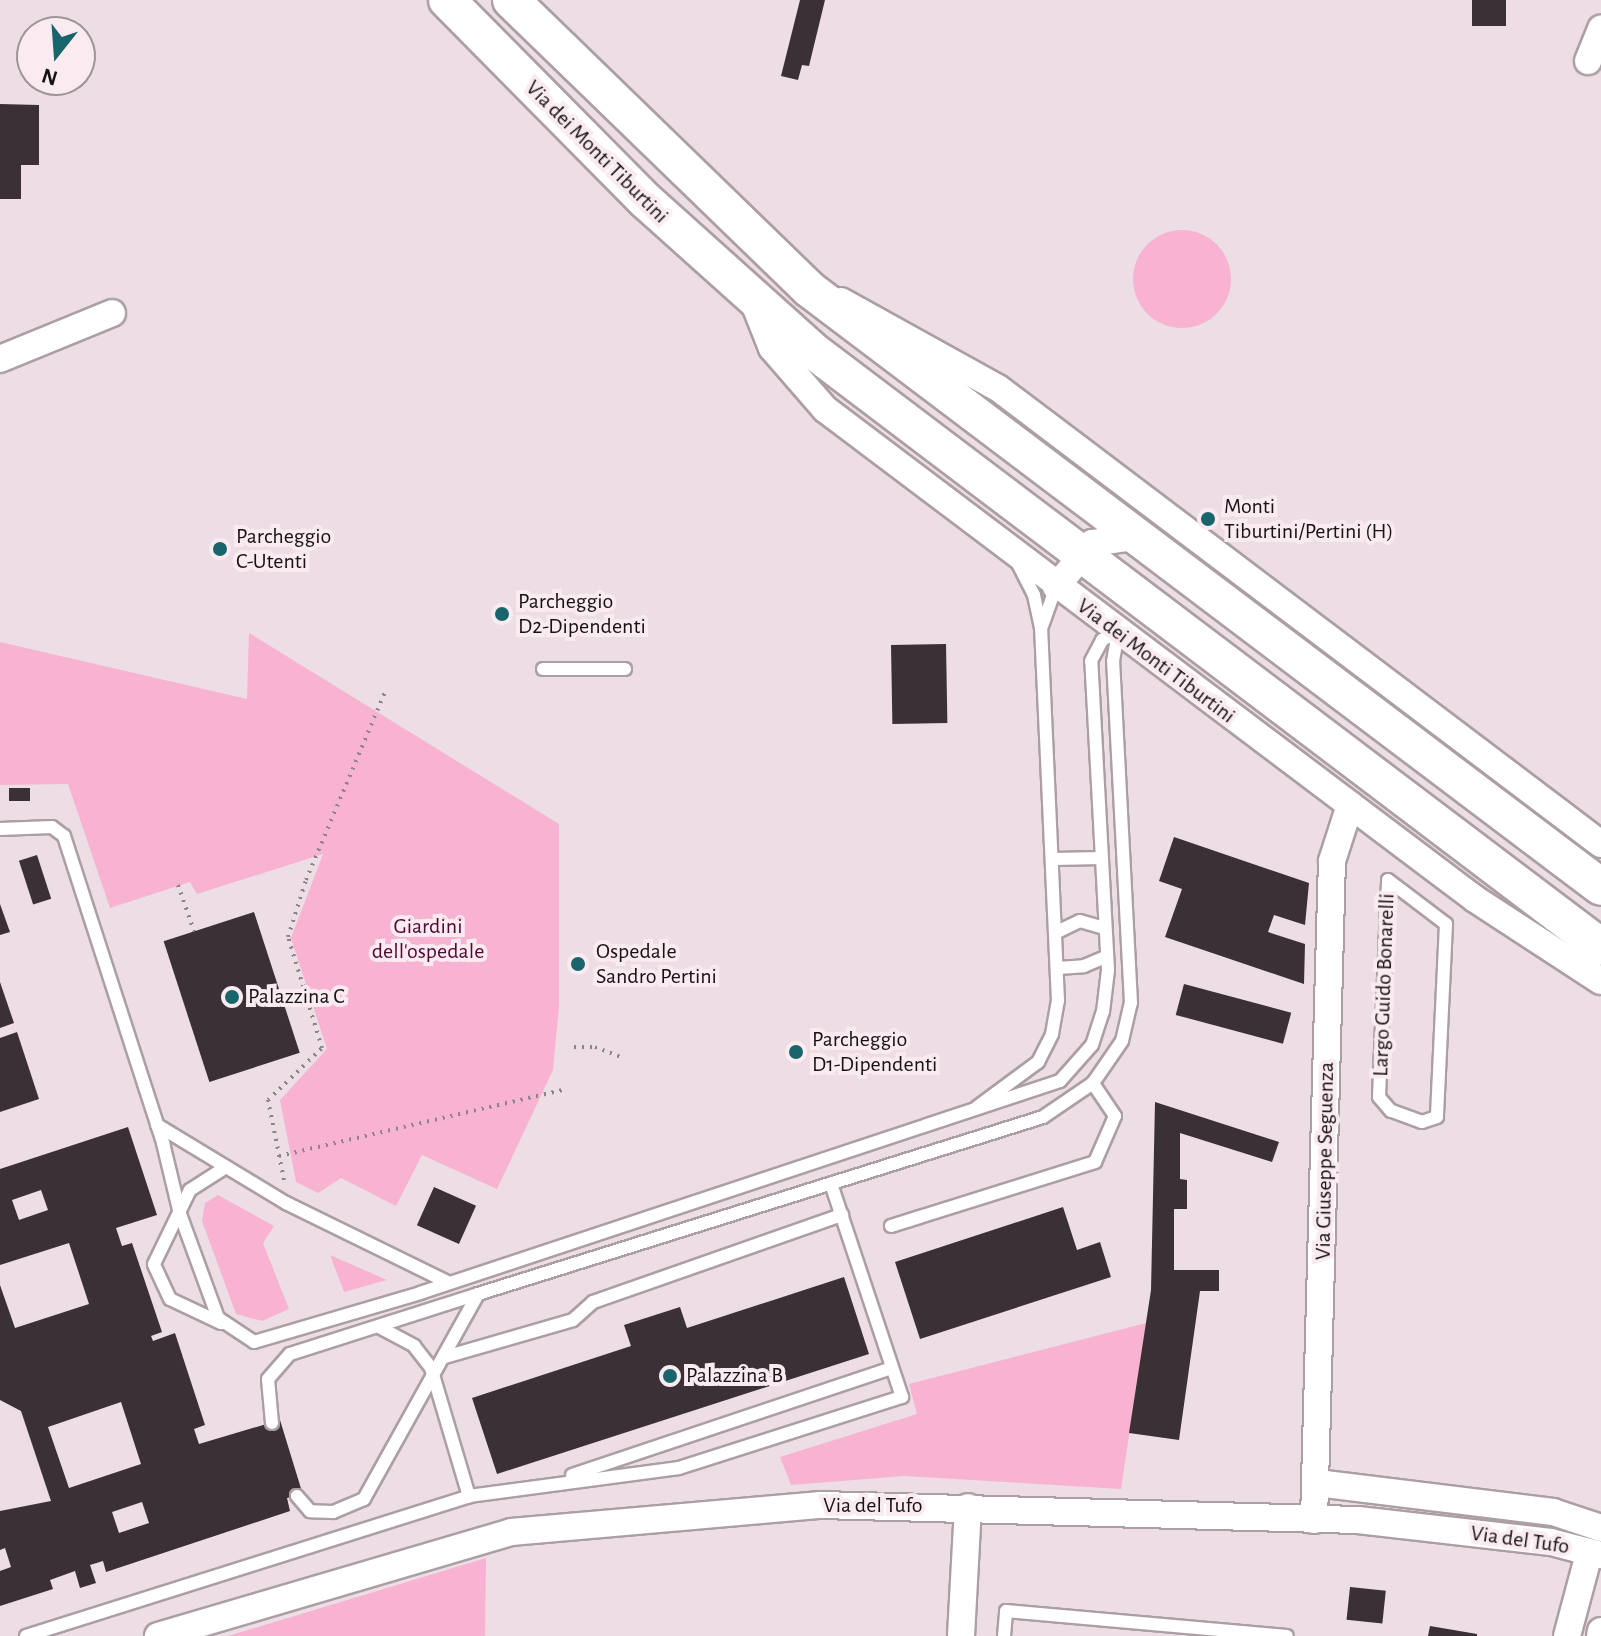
<!DOCTYPE html>
<html>
<head>
<meta charset="utf-8">
<style>
  body { margin:0 }
  #map { position:relative; width:1601px; height:1636px; overflow:hidden; background:#ecdee4; font-family:"Alegreya Sans",sans-serif }
  div>[style] { position:absolute }
  [style*='--x'] { left:calc(var(--x)*1px); top:calc(var(--y)*1px); width:calc(var(--w)*1px); rotate:calc(var(--a)*1deg) }
  .green>* { inset:0; background:#f9b3d2 }
  .round { border-radius:50% }
  .building>* { inset:0; background:#3b3035; transform-origin:0 0 }
  .path>* { height:4px; margin-top:-2px; transform-origin:0; background:repeating-linear-gradient(90deg,#8e8488 0 2px,transparent 0 8px) }
  .roads { filter:drop-shadow(2px 0 #ac9fa4) drop-shadow(-2px 0 #ac9fa4) drop-shadow(0 2px #ac9fa4) drop-shadow(0 -2px #ac9fa4) }
  .service>* { height:12px; margin:-6px; padding:0 6px; transform-origin:6px; border-radius:6px; background:#fff }
  .minor>* { height:26px; margin:-13px; padding:0 13px; transform-origin:13px; border-radius:13px; background:#fff }
  .secondary>* { height:36px; margin:-18px; padding:0 18px; transform-origin:18px; border-radius:18px; background:#fff }
  .dots>* { width:22px; height:22px; translate:-50% -50%; box-sizing:border-box; border:4px solid #faebf1; border-radius:50% }
  span { translate:-50% -50%; white-space:nowrap; text-align:center; line-height:1.15; -webkit-text-stroke:8px #faebf1; paint-order:stroke }
  .street-label { font-size:22px; color:#171214 }
  .poi-label { font-size:22px; color:#171214 }
  .left { translate:0 -50%; text-align:left }
  .park-label { font-size:22px; color:#510833 }
  .north { position:absolute; left:16px; top:16px; width:80px; height:80px; box-sizing:border-box; background:#faebf1; border:2px solid #9f9499; border-radius:50%; rotate:197deg; font-size:22px; font-weight:700; line-height:32px; text-align:center; color:#171214 }
  .north::after { content:''; display:block; margin:auto; width:28px; height:36px; background:#18666b; clip-path:polygon(50% 0,100% 100%,50% 72%,0 100%) }
</style>
</head>
<body>
<div id="map">
  <div class="green">
    <div class="round" style="left:1133px;top:230px;width:98px;height:98px"></div>
    <div style="clip-path:polygon(249px 633px,559px 824px,559px 1007px,553px 1070px,497px 1189px,422px 1155px,396px 1206px,341px 1178px,318px 1193px,296px 1182px,280px 1100px,327px 1049px,291px 938px,323px 854px,197px 894px,190px 882px,110px 908px,68px 784px,0 785px,0 642px,247px 699px)"></div>
    <div style="clip-path:polygon(218px 1195px,274px 1226px,263px 1243px,289px 1309px,262px 1321px,236px 1314px,202px 1221px,205px 1203px)"></div>
    <div style="clip-path:polygon(330px 1255px,387px 1280px,344px 1292px)"></div>
    <div style="clip-path:polygon(1146px 1323px,1121px 1489px,904px 1476px,791px 1485px,780px 1457px,917px 1414px,909px 1384px)"></div>
    <div style="clip-path:polygon(486px 1558px,485px 1636px,228px 1636px)"></div>
  </div>
  <div class="building">
    <div style="clip-path:polygon(800px 0,825px 0,809px 66px,802px 65px,798px 80px,781px 76px)"></div>
    <div style="left:1472px;top:0;width:34px;height:26px"></div>
    <div style="clip-path:polygon(0 104px,39px 105px,39px 165px,21px 165px,21px 199px,0 199px)"></div>
    <div style="left:946px;top:644px;width:79px;height:55px;rotate:89deg"></div>
    <div style="left:9px;top:788px;width:21px;height:13px"></div>
    <div style="clip-path:polygon(1174px 837px,1309px 883px,1305px 925px,1274px 915px,1268px 932px,1305px 944px,1304px 984px,1165px 937px,1182px 889px,1159px 881px)"></div>
    <div style="left:37px;top:855px;width:46px;height:19px;rotate:72deg"></div>
    <div style="clip-path:polygon(0 904px,10px 932px,0 935px)"></div>
    <div style="left:254px;top:912px;width:148px;height:95px;rotate:72deg"></div>
    <div style="clip-path:polygon(0 982px,14px 1023px,0 1028px)"></div>
    <div style="left:1184px;top:984px;width:111px;height:32px;rotate:15deg"></div>
    <div style="clip-path:polygon(17px 1032px,39px 1099px,0 1112px,0 1038px)"></div>
    <div style="clip-path:polygon(1155px 1102px,1279px 1142px,1272px 1162px,1180px 1133px,1180px 1179px,1187px 1180px,1187px 1209px,1174px 1209px,1174px 1270px,1219px 1270px,1219px 1291px,1200px 1291px,1179px 1440px,1129px 1433px,1151px 1290px)"></div>
    <div style="clip-path:polygon(evenodd,128px 1127px,157px 1215px,116px 1228px,122px 1246px,132px 1243px,162px 1332px,151px 1336px,153px 1341px,175px 1333px,205px 1425px,194px 1429px,199px 1444px,280px 1420px,303px 1495px,287px 1498px,290px 1511px,106px 1572px,103px 1561px,90px 1565px,96px 1583px,80px 1588px,75px 1571px,50px 1580px,53px 1589px,0 1606px,0 1571px,11px 1567px,5px 1548px,0 1550px,0 1511px,51px 1501px,21px 1411px,0 1400px,0 1285px,15px 1328px,89px 1304px,69px 1243px,0 1265px,0 1169px,128px 1127px,41px 1190px,48px 1210px,19px 1220px,12px 1200px,41px 1190px,128px 1127px,121px 1402px,141px 1464px,69px 1488px,48px 1427px,121px 1402px,128px 1127px,142px 1502px,149px 1523px,119px 1533px,112px 1512px,142px 1502px)"></div>
    <div style="left:434px;top:1187px;width:46px;height:42px;rotate:24deg"></div>
    <div style="clip-path:polygon(1063px 1207px,1077px 1250px,1100px 1242px,1111px 1277px,920px 1339px,895px 1262px)"></div>
    <div style="clip-path:polygon(844px 1277px,869px 1354px,497px 1474px,472px 1398px,631px 1346px,624px 1325px,680px 1307px,687px 1328px)"></div>
    <div style="left:1350px;top:1587px;width:36px;height:33px;rotate:6deg"></div>
    <div style="clip-path:polygon(1430px 1626px,1477px 1634px,1477px 1636px,1428px 1636px)"></div>
  </div>
  <div class="path">
    <div style="--x:178;--y:885;--w:49;--a:70.8"></div>
    <div style="--x:574;--y:1047;--w:21;--a:0"></div>
    <div style="--x:595;--y:1047;--w:26;--a:21"></div>
    <div style="--x:279;--y:1156;--w:292;--a:-13.1"></div>
    <div style="--x:284;--y:1180;--w:82;--a:-101.3"></div>
    <div style="--x:268;--y:1100;--w:75;--a:-43.9"></div>
    <div style="--x:322;--y:1048;--w:116;--a:-107"></div>
    <div style="--x:288;--y:937;--w:60;--a:-72.5"></div>
    <div style="--x:306;--y:880;--w:204;--a:-67.2"></div>
  </div>
  <div class="roads">
    <div class="service">
      <div style="--x:1042;--y:626;--w:41;--a:-70.3"></div>
      <div style="--x:543;--y:669;--w:82;--a:0"></div>
      <div style="--x:0;--y:829;--w:52;--a:-2.2"></div>
      <div style="--x:52;--y:827;--w:15;--a:37"></div>
      <div style="--x:64;--y:836;--w:323;--a:72.1"></div>
      <div style="--x:163;--y:1143;--w:73;--a:76.5"></div>
      <div style="--x:180;--y:1214;--w:111;--a:69.9"></div>
      <div style="--x:218;--y:1318;--w:43;--a:33.7"></div>
      <div style="--x:254;--y:1342;--w:173;--a:-16.4"></div>
      <div style="--x:420;--y:1293;--w:674;--a:-18.33"></div>
      <div style="--x:1060;--y:1081;--w:48;--a:-48.4"></div>
      <div style="--x:1092;--y:1045;--w:35;--a:-72"></div>
      <div style="--x:1103;--y:1012;--w:42;--a:-83.2"></div>
      <div style="--x:1108;--y:970;--w:309;--a:-93.1"></div>
      <div style="--x:1091;--y:661;--w:24;--a:-62"></div>
      <div style="--x:1102;--y:640;--w:18;--a:-27"></div>
      <div style="--x:1053;--y:859;--w:49;--a:-1.2"></div>
      <div style="--x:1388;--y:880;--w:73;--a:37.2"></div>
      <div style="--x:1446;--y:924;--w:193;--a:92.7"></div>
      <div style="--x:1437;--y:1117;--w:16;--a:162"></div>
      <div style="--x:1422;--y:1122;--w:33;--a:-160"></div>
      <div style="--x:1391;--y:1111;--w:18;--a:-131"></div>
      <div style="--x:1379;--y:1097;--w:217;--a:-87.6"></div>
      <div style="--x:1057;--y:932;--w:25;--a:-26"></div>
      <div style="--x:1080;--y:921;--w:26;--a:16"></div>
      <div style="--x:1058;--y:968;--w:26;--a:-4"></div>
      <div style="--x:1084;--y:966;--w:25;--a:-23"></div>
      <div style="--x:977;--y:1107;--w:76;--a:-36.4"></div>
      <div style="--x:1038;--y:1062;--w:31;--a:-63"></div>
      <div style="--x:1052;--y:1034;--w:34;--a:-80"></div>
      <div style="--x:1058;--y:1001;--w:373;--a:-92.6"></div>
      <div style="--x:1041;--y:628;--w:34;--a:-102"></div>
      <div style="--x:1034;--y:595;--w:34;--a:-117"></div>
      <div style="--x:157;--y:1125;--w:151;--a:31.2"></div>
      <div style="--x:286;--y:1203;--w:179;--a:26.1"></div>
      <div style="--x:891;--y:1226;--w:214;--a:-17.4"></div>
      <div style="--x:1095;--y:1162;--w:50;--a:-66.5"></div>
      <div style="--x:1115;--y:1116;--w:40;--a:-124"></div>
      <div style="--x:478;--y:1294;--w:592;--a:-17.39"></div>
      <div style="--x:1043;--y:1117;--w:60;--a:-34.2"></div>
      <div style="--x:1093;--y:1083;--w:51;--a:-55.4"></div>
      <div style="--x:1122;--y:1041;--w:39;--a:-77"></div>
      <div style="--x:1131;--y:1003;--w:342;--a:-93"></div>
      <div style="--x:1113;--y:661;--w:29;--a:-80"></div>
      <div style="--x:221;--y:1323;--w:56;--a:-154.8"></div>
      <div style="--x:170;--y:1299;--w:38;--a:-115"></div>
      <div style="--x:154;--y:1264;--w:82;--a:-64.1"></div>
      <div style="--x:190;--y:1190;--w:43;--a:-32.6"></div>
      <div style="--x:379;--y:1327;--w:40;--a:28"></div>
      <div style="--x:414;--y:1346;--w:28;--a:52"></div>
      <div style="--x:431;--y:1368;--w:134;--a:73.5"></div>
      <div style="--x:445;--y:1357;--w:133;--a:-16.1"></div>
      <div style="--x:573;--y:1320;--w:27;--a:-42"></div>
      <div style="--x:593;--y:1302;--w:264;--a:-19.3"></div>
      <div style="--x:272;--y:1423;--w:44;--a:-95.2"></div>
      <div style="--x:268;--y:1379;--w:33;--a:-49"></div>
      <div style="--x:290;--y:1354;--w:197;--a:-17.7"></div>
      <div style="--x:478;--y:1294;--w:235;--a:119.1"></div>
      <div style="--x:364;--y:1499;--w:34;--a:157"></div>
      <div style="--x:333;--y:1512;--w:23;--a:-178"></div>
      <div style="--x:310;--y:1511;--w:20;--a:-131"></div>
      <div style="--x:572;--y:1475;--w:337;--a:-18.5"></div>
      <div style="--x:26;--y:1636;--w:465;--a:-17.5"></div>
      <div style="--x:469;--y:1496;--w:212;--a:-7.6"></div>
      <div style="--x:679;--y:1468;--w:234;--a:-17.7"></div>
      <div style="--x:902;--y:1397;--w:225;--a:-108.4"></div>
      <div style="--x:1004;--y:1636;--w:25;--a:-85"></div>
      <div style="--x:1006;--y:1611;--w:282;--a:5.1"></div>
    </div>
    <div class="minor">
      <div style="--x:1588;--y:61;--w:35;--a:-68"></div>
      <div style="--x:841;--y:301;--w:179;--a:29"></div>
      <div style="--x:998;--y:388;--w:756;--a:37.1"></div>
      <div style="--x:754;--y:303;--w:48;--a:68.2"></div>
      <div style="--x:772;--y:348;--w:81;--a:49"></div>
      <div style="--x:825;--y:409;--w:814;--a:37.01"></div>
      <div style="--x:1475;--y:899;--w:150;--a:33.1"></div>
      <div style="--x:0;--y:359;--w:121;--a:-22.3"></div>
      <div style="--x:1056;--y:587;--w:57;--a:-50.7"></div>
      <div style="--x:1092;--y:543;--w:42;--a:-8.1"></div>
      <div style="--x:1317;--y:1483;--w:238;--a:7"></div>
      <div style="--x:1553;--y:1512;--w:51;--a:18.4"></div>
      <div style="--x:1314;--y:1520;--w:659;--a:-88.44"></div>
      <div style="--x:1332;--y:861;--w:59;--a:-72.2"></div>
      <div style="--x:158;--y:1636;--w:368;--a:-16.4"></div>
      <div style="--x:511;--y:1532;--w:311;--a:-5"></div>
      <div style="--x:821;--y:1505;--w:537;--a:1.6"></div>
      <div style="--x:1358;--y:1520;--w:194;--a:6.5"></div>
      <div style="--x:1551;--y:1542;--w:52;--a:14.6"></div>
      <div style="--x:961;--y:1636;--w:129;--a:-86.9"></div>
      <div style="--x:1567;--y:1636;--w:85;--a:-75"></div>
      <div style="--x:1600;--y:1636;--w:5;--a:-79"></div>
    </div>
    <div class="secondary">
      <div style="--x:447;--y:0;--w:281;--a:45.3"></div>
      <div style="--x:645;--y:200;--w:224;--a:41.9"></div>
      <div style="--x:812;--y:350;--w:989;--a:37.11"></div>
      <div style="--x:511;--y:0;--w:415;--a:44.1"></div>
      <div style="--x:809;--y:289;--w:992;--a:37.05"></div>
    </div>
  </div>
  <div class="dots">
    <div style="left:1208px;top:519px;background:#18666b"></div>
    <div style="left:220px;top:549px;background:#18666b"></div>
    <div style="left:502px;top:614px;background:#18666b"></div>
    <div style="left:578px;top:964px;background:#18666b"></div>
    <div style="left:232px;top:997px;background:#18666b"></div>
    <div style="left:796px;top:1052px;background:#18666b"></div>
    <div style="left:670px;top:1376px;background:#18666b"></div>
  </div>
  <div class="street-label">
    <span style="left:597px;top:152px;rotate:45deg">Via dei Monti Tiburtini</span>
    <span style="left:1156px;top:661px;rotate:37deg">Via dei Monti Tiburtini</span>
    <span style="left:1384px;top:985px;rotate:-88deg">Largo Guido Bonarelli</span>
    <span style="left:1325px;top:1161px;rotate:-89deg">Via Giuseppe Seguenza</span>
    <span style="left:873px;top:1506px">Via del Tufo</span>
    <span style="left:1520px;top:1540px;rotate:8deg">Via del Tufo</span>
  </div>
  <div class="poi-label">
    <span class="left" style="left:1224px;top:519px">Monti<br>Tiburtini/Pertini (H)</span>
    <span class="left" style="left:236px;top:549px">Parcheggio<br>C-Utenti</span>
    <span class="left" style="left:518px;top:614px">Parcheggio<br>D2-Dipendenti</span>
    <span class="left" style="left:596px;top:964px">Ospedale<br>Sandro Pertini</span>
    <span class="left" style="left:248px;top:997px">Palazzina C</span>
    <span class="left" style="left:812px;top:1052px">Parcheggio<br>D1-Dipendenti</span>
    <span class="left" style="left:686px;top:1376px">Palazzina B</span>
  </div>
  <div class="park-label">
    <span style="left:428px;top:939px">Giardini<br>dell'ospedale</span>
  </div>
  <div class="north">N</div>
</div>
</body>
</html>
